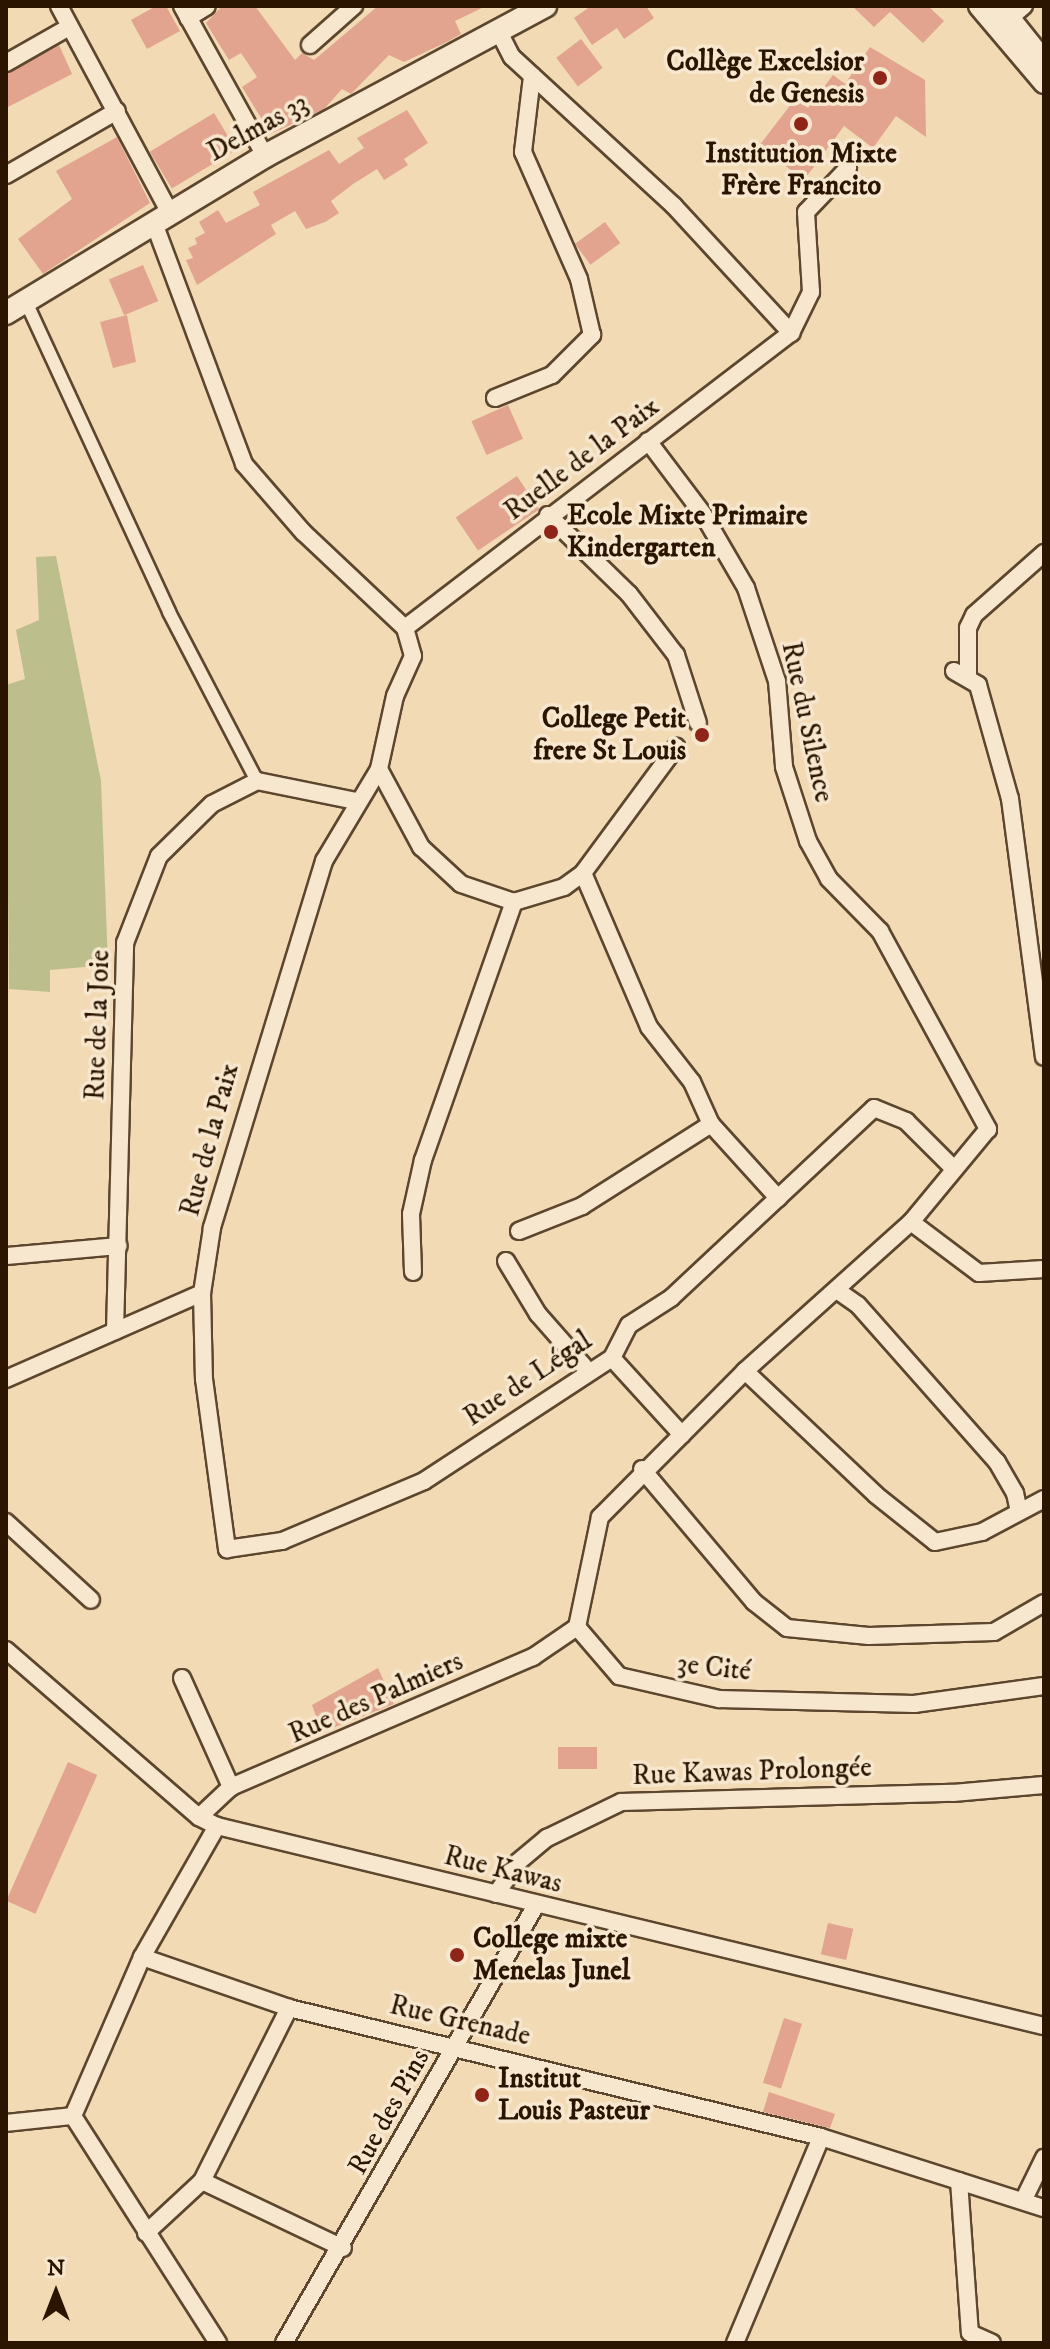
<!DOCTYPE html>
<html>
<head>
<meta charset="utf-8">
<style>
  body { margin:0 }
  #map { position:relative; width:1050px; height:2349px; overflow:hidden; background:#f1dab4; font-family:"IM FELL DW Pica",serif }
  div>[style] { position:absolute }
  [style*='--x'] { left:calc(var(--x)*1px); top:calc(var(--y)*1px); width:calc(var(--w)*1px); rotate:calc(var(--a)*1deg) }
  .green>* { inset:0; background:#bcbf8b }
  .building>* { inset:0; background:#e2a48e; transform-origin:0 0 }
  .roads { filter:drop-shadow(2px 0 #5c462d) drop-shadow(-2px 0 #5c462d) drop-shadow(0 2px #5c462d) drop-shadow(0 -2px #5c462d) }
  .pedestrian>* { height:12px; margin:-6px; padding:0 6px; transform-origin:6px; border-radius:6px; background:#f6e7ce }
  .minor>* { height:16px; margin:-8px; padding:0 8px; transform-origin:8px; border-radius:8px; background:#f6e7ce }
  .tertiary>* { height:20px; margin:-10px; padding:0 10px; transform-origin:10px; border-radius:10px; background:#f6e7ce }
  .secondary>* { height:22px; margin:-11px; padding:0 11px; transform-origin:11px; border-radius:11px; background:#f6e7ce }
  .dots>* { width:22px; height:22px; translate:-50% -50%; box-sizing:border-box; border:4px solid #f6e7ce; border-radius:50% }
  span { translate:-50% -50%; white-space:nowrap; text-align:center; line-height:1.15; -webkit-text-stroke:7px #f6e7ce; paint-order:stroke }
  .poi-label { font-size:28px; color:#2b1500; font-weight:700 }
  .right { translate:-100% -50%; text-align:right }
  .left { translate:0 -50%; text-align:left }
  .street-label { font-size:28px; color:#2b1500 }
  .frame { position:absolute; inset:0; border:8px solid #2b1500; pointer-events:none }
  .north { position:absolute; left:16px; top:2253px; width:80px; height:80px; -webkit-text-stroke:6px #f6e7ce; paint-order:stroke; rotate:0deg; font-size:22px; font-weight:700; line-height:32px; text-align:center; color:#2b1500 }
  .north::after { content:''; display:block; margin:auto; width:28px; height:36px; background:#2b1500; clip-path:polygon(50% 0,100% 100%,50% 72%,0 100%) }
</style>
</head>
<body>
<div id="map">
  <div class="green">
    <div style="clip-path:polygon(56px 556px,101px 781px,108px 965px,50px 970px,50px 992px,9px 989px,6px 685px,25px 679px,16px 630px,39px 620px,36px 557px)"></div>
  </div>
  <div class="building">
    <div style="clip-path:polygon(156px 6px,166px 6px,180px 31px,147px 49px,131px 20px)"></div>
    <div style="clip-path:polygon(222px 6px,255px 6px,295px 60px,302px 53px,314px 60px,378px 6px,486px 6px,455px 21px,461px 34px,449px 41px,404px 62px,389px 55px,351px 94px,342px 89px,324px 109px,271px 134px,242px 87px,257px 77px,241px 53px,229px 60px,206px 23px)"></div>
    <div style="clip-path:polygon(591px 6px,646px 6px,654px 18px,624px 39px,617px 28px,592px 45px,574px 18px)"></div>
    <div style="clip-path:polygon(852px 6px,928px 6px,944px 21px,923px 43px,890px 12px,874px 27px)"></div>
    <div style="left:581px;top:39px;width:36px;height:31px;rotate:53deg"></div>
    <div style="clip-path:polygon(59px 45px,72px 74px,6px 108px,6px 74px)"></div>
    <div style="clip-path:polygon(870px 47px,925px 80px,926px 137px,896px 116px,873px 148px,844px 126px,804px 180px,759px 146px,795px 99px,808px 108px,833px 75px,845px 84px)"></div>
    <div style="clip-path:polygon(407px 110px,428px 143px,404px 159px,408px 165px,384px 180px,377px 169px,353px 184px,331px 201px,339px 213px,325px 222px,306px 229px,295px 211px,271px 225px,276px 234px,197px 285px,186px 260px,193px 258px,188px 248px,197px 244px,195px 238px,205px 233px,199px 222px,218px 210px,226px 223px,260px 205px,253px 192px,329px 150px,339px 164px,364px 148px,357px 138px)"></div>
    <div style="left:214px;top:113px;width:43px;height:75px;rotate:59deg"></div>
    <div style="clip-path:polygon(117px 137px,150px 203px,43px 274px,18px 239px,72px 199px,56px 171px)"></div>
    <div style="left:605px;top:222px;width:26px;height:37px;rotate:54deg"></div>
    <div style="left:143px;top:265px;width:39px;height:37px;rotate:67deg"></div>
    <div style="clip-path:polygon(127px 315px,136px 362px,113px 368px,100px 322px)"></div>
    <div style="left:508px;top:405px;width:37px;height:40px;rotate:66deg"></div>
    <div style="left:517px;top:476px;width:40px;height:74px;rotate:56deg"></div>
    <div style="clip-path:polygon(378px 1668px,394px 1704px,322px 1732px,312px 1705px)"></div>
    <div style="left:558px;top:1747px;width:39px;height:22px"></div>
    <div style="left:68px;top:1762px;width:32px;height:152px;rotate:24deg"></div>
    <div style="left:828px;top:1923px;width:26px;height:32px;rotate:13deg"></div>
    <div style="left:784px;top:2018px;width:19px;height:68px;rotate:18deg"></div>
    <div style="clip-path:polygon(769px 2092px,835px 2114px,830px 2128px,763px 2112px)"></div>
  </div>
  <div class="roads">
    <div class="pedestrian">
      <div style="--x:26;--y:302;--w:341;--a:65.2"></div>
      <div style="--x:169;--y:612;--w:191;--a:62.5"></div>
    </div>
    <div class="minor">
      <div style="--x:59;--y:6;--w:235;--a:61.8"></div>
      <div style="--x:182;--y:6;--w:171;--a:61"></div>
      <div style="--x:188;--y:18;--w:22;--a:-32"></div>
      <div style="--x:1003;--y:24;--w:28;--a:-41"></div>
      <div style="--x:499;--y:32;--w:28;--a:63"></div>
      <div style="--x:512;--y:57;--w:220;--a:42.6"></div>
      <div style="--x:674;--y:206;--w:173;--a:47.3"></div>
      <div style="--x:310;--y:45;--w:59;--a:-41.6"></div>
      <div style="--x:6;--y:63;--w:73;--a:-29.7"></div>
      <div style="--x:6;--y:175;--w:128;--a:-30"></div>
      <div style="--x:154;--y:223;--w:257;--a:69.5"></div>
      <div style="--x:244;--y:464;--w:90;--a:49.1"></div>
      <div style="--x:303;--y:532;--w:140;--a:43.3"></div>
      <div style="--x:495;--y:398;--w:61;--a:-22"></div>
      <div style="--x:552;--y:375;--w:57;--a:-45"></div>
      <div style="--x:592;--y:335;--w:57;--a:-103.1"></div>
      <div style="--x:579;--y:279;--w:139;--a:-113.8"></div>
      <div style="--x:523;--y:152;--w:77;--a:-83.2"></div>
      <div style="--x:648;--y:441;--w:91;--a:53"></div>
      <div style="--x:703;--y:514;--w:86;--a:59.8"></div>
      <div style="--x:746;--y:588;--w:98;--a:71.6"></div>
      <div style="--x:777;--y:681;--w:86;--a:85.3"></div>
      <div style="--x:784;--y:767;--w:78;--a:72"></div>
      <div style="--x:808;--y:841;--w:43;--a:61.1"></div>
      <div style="--x:829;--y:879;--w:73;--a:45.6"></div>
      <div style="--x:880;--y:931;--w:226;--a:61.4"></div>
      <div style="--x:988;--y:1129;--w:121;--a:129.6"></div>
      <div style="--x:911;--y:1222;--w:223;--a:138.1"></div>
      <div style="--x:745;--y:1371;--w:206;--a:134.8"></div>
      <div style="--x:600;--y:1517;--w:112;--a:101.8"></div>
      <div style="--x:577;--y:1627;--w:65;--a:49.4"></div>
      <div style="--x:619;--y:1676;--w:103;--a:13"></div>
      <div style="--x:719;--y:1699;--w:195;--a:1.5"></div>
      <div style="--x:914;--y:1704;--w:131;--a:-7.9"></div>
      <div style="--x:548;--y:515;--w:113;--a:44.3"></div>
      <div style="--x:629;--y:594;--w:77;--a:52.4"></div>
      <div style="--x:676;--y:655;--w:71;--a:72.1"></div>
      <div style="--x:405;--y:628;--w:29;--a:74"></div>
      <div style="--x:413;--y:656;--w:44;--a:114.2"></div>
      <div style="--x:395;--y:696;--w:75;--a:102.4"></div>
      <div style="--x:379;--y:769;--w:89;--a:61.7"></div>
      <div style="--x:421;--y:847;--w:54;--a:42.8"></div>
      <div style="--x:461;--y:884;--w:56;--a:18.8"></div>
      <div style="--x:514;--y:902;--w:52;--a:-16.7"></div>
      <div style="--x:564;--y:887;--w:24;--a:-36"></div>
      <div style="--x:583;--y:873;--w:168;--a:66.8"></div>
      <div style="--x:649;--y:1027;--w:70;--a:52"></div>
      <div style="--x:692;--y:1082;--w:46;--a:65.7"></div>
      <div style="--x:711;--y:1124;--w:100;--a:47.8"></div>
      <div style="--x:405;--y:628;--w:486;--a:-37.4"></div>
      <div style="--x:791;--y:333;--w:46;--a:-64"></div>
      <div style="--x:811;--y:292;--w:80;--a:-93.6"></div>
      <div style="--x:806;--y:212;--w:61;--a:-46.3"></div>
      <div style="--x:954;--y:671;--w:28;--a:30"></div>
      <div style="--x:978;--y:685;--w:118;--a:74.3"></div>
      <div style="--x:1010;--y:799;--w:260;--a:82.5"></div>
      <div style="--x:968;--y:674;--w:46;--a:-90"></div>
      <div style="--x:968;--y:628;--w:14;--a:-65"></div>
      <div style="--x:974;--y:615;--w:94;--a:-41.5"></div>
      <div style="--x:379;--y:769;--w:107;--a:120.9"></div>
      <div style="--x:324;--y:861;--w:384;--a:107"></div>
      <div style="--x:212;--y:1228;--w:66;--a:98.7"></div>
      <div style="--x:202;--y:1293;--w:86;--a:88.7"></div>
      <div style="--x:204;--y:1379;--w:172;--a:82.3"></div>
      <div style="--x:227;--y:1549;--w:56;--a:-8.3"></div>
      <div style="--x:282;--y:1541;--w:154;--a:-22.9"></div>
      <div style="--x:424;--y:1481;--w:225;--a:-33.2"></div>
      <div style="--x:612;--y:1358;--w:37;--a:-63"></div>
      <div style="--x:629;--y:1325;--w:50;--a:-32.7"></div>
      <div style="--x:671;--y:1298;--w:278;--a:-43.1"></div>
      <div style="--x:874;--y:1108;--w:35;--a:22"></div>
      <div style="--x:906;--y:1121;--w:65;--a:45"></div>
      <div style="--x:583;--y:873;--w:157;--a:-53.6"></div>
      <div style="--x:911;--y:1222;--w:85;--a:36.9"></div>
      <div style="--x:979;--y:1273;--w:65;--a:-3.5"></div>
      <div style="--x:519;--y:1231;--w:68;--a:-21.6"></div>
      <div style="--x:582;--y:1206;--w:153;--a:-32.4"></div>
      <div style="--x:6;--y:1256;--w:113;--a:-5.1"></div>
      <div style="--x:506;--y:1261;--w:62;--a:58.9"></div>
      <div style="--x:538;--y:1314;--w:77;--a:48.7"></div>
      <div style="--x:413;--y:1272;--w:58;--a:-92"></div>
      <div style="--x:411;--y:1214;--w:55;--a:-77.5"></div>
      <div style="--x:423;--y:1160;--w:274;--a:-70.6"></div>
      <div style="--x:838;--y:1291;--w:24;--a:35"></div>
      <div style="--x:858;--y:1305;--w:210;--a:48.5"></div>
      <div style="--x:997;--y:1462;--w:36;--a:60"></div>
      <div style="--x:1015;--y:1493;--w:19;--a:78"></div>
      <div style="--x:115;--y:1331;--w:388;--a:-88.5"></div>
      <div style="--x:125;--y:943;--w:93;--a:-68.7"></div>
      <div style="--x:159;--y:856;--w:74;--a:-44.5"></div>
      <div style="--x:212;--y:804;--w:51;--a:-27.1"></div>
      <div style="--x:257;--y:781;--w:101;--a:11.4"></div>
      <div style="--x:612;--y:1358;--w:104;--a:47.7"></div>
      <div style="--x:745;--y:1371;--w:180;--a:43.4"></div>
      <div style="--x:876;--y:1495;--w:75;--a:38.5"></div>
      <div style="--x:935;--y:1542;--w:48;--a:-12"></div>
      <div style="--x:982;--y:1532;--w:70;--a:-28"></div>
      <div style="--x:6;--y:1379;--w:214;--a:-23.7"></div>
      <div style="--x:642;--y:1469;--w:174;--a:49.9"></div>
      <div style="--x:754;--y:1602;--w:42;--a:38.2"></div>
      <div style="--x:787;--y:1628;--w:82;--a:5.6"></div>
      <div style="--x:869;--y:1636;--w:125;--a:-1.8"></div>
      <div style="--x:994;--y:1632;--w:58;--a:-30.1"></div>
      <div style="--x:6;--y:1522;--w:115;--a:42.5"></div>
      <div style="--x:6;--y:1650;--w:255;--a:40.9"></div>
      <div style="--x:199;--y:1817;--w:20;--a:27"></div>
      <div style="--x:217;--y:1826;--w:851;--a:13.6"></div>
      <div style="--x:182;--y:1678;--w:120;--a:65.8"></div>
      <div style="--x:199;--y:1817;--w:44;--a:-43.2"></div>
      <div style="--x:231;--y:1787;--w:329;--a:-23.3"></div>
      <div style="--x:533;--y:1657;--w:53;--a:-34.3"></div>
      <div style="--x:496;--y:1894;--w:39;--a:-55"></div>
      <div style="--x:518;--y:1862;--w:38;--a:-40"></div>
      <div style="--x:547;--y:1838;--w:82;--a:-25.9"></div>
      <div style="--x:621;--y:1802;--w:332;--a:-1.6"></div>
      <div style="--x:953;--y:1793;--w:91;--a:-5"></div>
      <div style="--x:142;--y:1957;--w:156;--a:19.1"></div>
      <div style="--x:289;--y:2008;--w:547;--a:13.63"></div>
      <div style="--x:821;--y:2137;--w:234;--a:17.7"></div>
      <div style="--x:73;--y:2116;--w:269;--a:57.4"></div>
      <div style="--x:6;--y:2123;--w:67;--a:-6"></div>
      <div style="--x:73;--y:2116;--w:173;--a:-66.5"></div>
      <div style="--x:142;--y:1957;--w:151;--a:-60.2"></div>
      <div style="--x:202;--y:2181;--w:156;--a:25.4"></div>
      <div style="--x:959;--y:2181;--w:152;--a:85.9"></div>
      <div style="--x:970;--y:2333;--w:24;--a:24"></div>
      <div style="--x:1024;--y:2199;--w:46;--a:-64"></div>
      <div style="--x:146;--y:2233;--w:76;--a:-42.9"></div>
      <div style="--x:202;--y:2181;--w:194;--a:-63.3"></div>
      <div style="--x:284;--y:2343;--w:505;--a:-60.09"></div>
      <div style="--x:735;--y:2343;--w:223;--a:-67.3"></div>
    </div>
    <div class="tertiary">
      <div style="--x:979;--y:6;--w:101;--a:49.8"></div>
      <div style="--x:1000;--y:6;--w:70;--a:51.3"></div>
    </div>
    <div class="secondary">
      <div style="--x:6;--y:313;--w:303;--a:-31.2"></div>
      <div style="--x:265;--y:156;--w:318;--a:-28.2"></div>
    </div>
  </div>
  <div class="dots">
    <div style="left:880px;top:78px;background:#8f2418"></div>
    <div style="left:801px;top:124px;background:#8f2418"></div>
    <div style="left:551px;top:532px;background:#8f2418"></div>
    <div style="left:702px;top:735px;background:#8f2418"></div>
    <div style="left:457px;top:1955px;background:#8f2418"></div>
    <div style="left:482px;top:2095px;background:#8f2418"></div>
  </div>
  <div class="poi-label">
    <span class="right" style="left:864px;top:78px">Collège Excelsior<br>de Genesis</span>
    <span style="left:801px;top:170px">Institution Mixte<br>Frère Francito</span>
    <span class="left" style="left:567px;top:532px">Ecole Mixte Primaire<br>Kindergarten</span>
    <span class="right" style="left:686px;top:735px">College Petit<br>frere St Louis</span>
    <span class="left" style="left:473px;top:1955px">College mixte<br>Menelas Junel</span>
    <span class="left" style="left:498px;top:2095px">Institut<br>Louis Pasteur</span>
  </div>
  <div class="street-label">
    <span style="left:258px;top:128px;rotate:-29deg">Delmas 33</span>
    <span style="left:582px;top:459px;rotate:-37deg">Ruelle de la Paix</span>
    <span style="left:807px;top:722px;rotate:78deg">Rue du Silence</span>
    <span style="left:98px;top:1025px;rotate:-88deg">Rue de la Joie</span>
    <span style="left:210px;top:1140px;rotate:-75deg">Rue de la Paix</span>
    <span style="left:528px;top:1379px;rotate:-34deg">Rue de Légal</span>
    <span style="left:714px;top:1668px;rotate:6deg">3e Cité</span>
    <span style="left:376px;top:1698px;rotate:-24deg">Rue des Palmiers</span>
    <span style="left:752px;top:1772px;rotate:-2deg">Rue Kawas Prolongée</span>
    <span style="left:503px;top:1870px;rotate:14deg">Rue Kawas</span>
    <span style="left:460px;top:2021px;rotate:13deg">Rue Grenade</span>
    <span style="left:389px;top:2112px;rotate:-61deg">Rue des Pins</span>
  </div>
  <div class="frame"></div>
  <div class="north">N</div>
</div>
</body>
</html>
